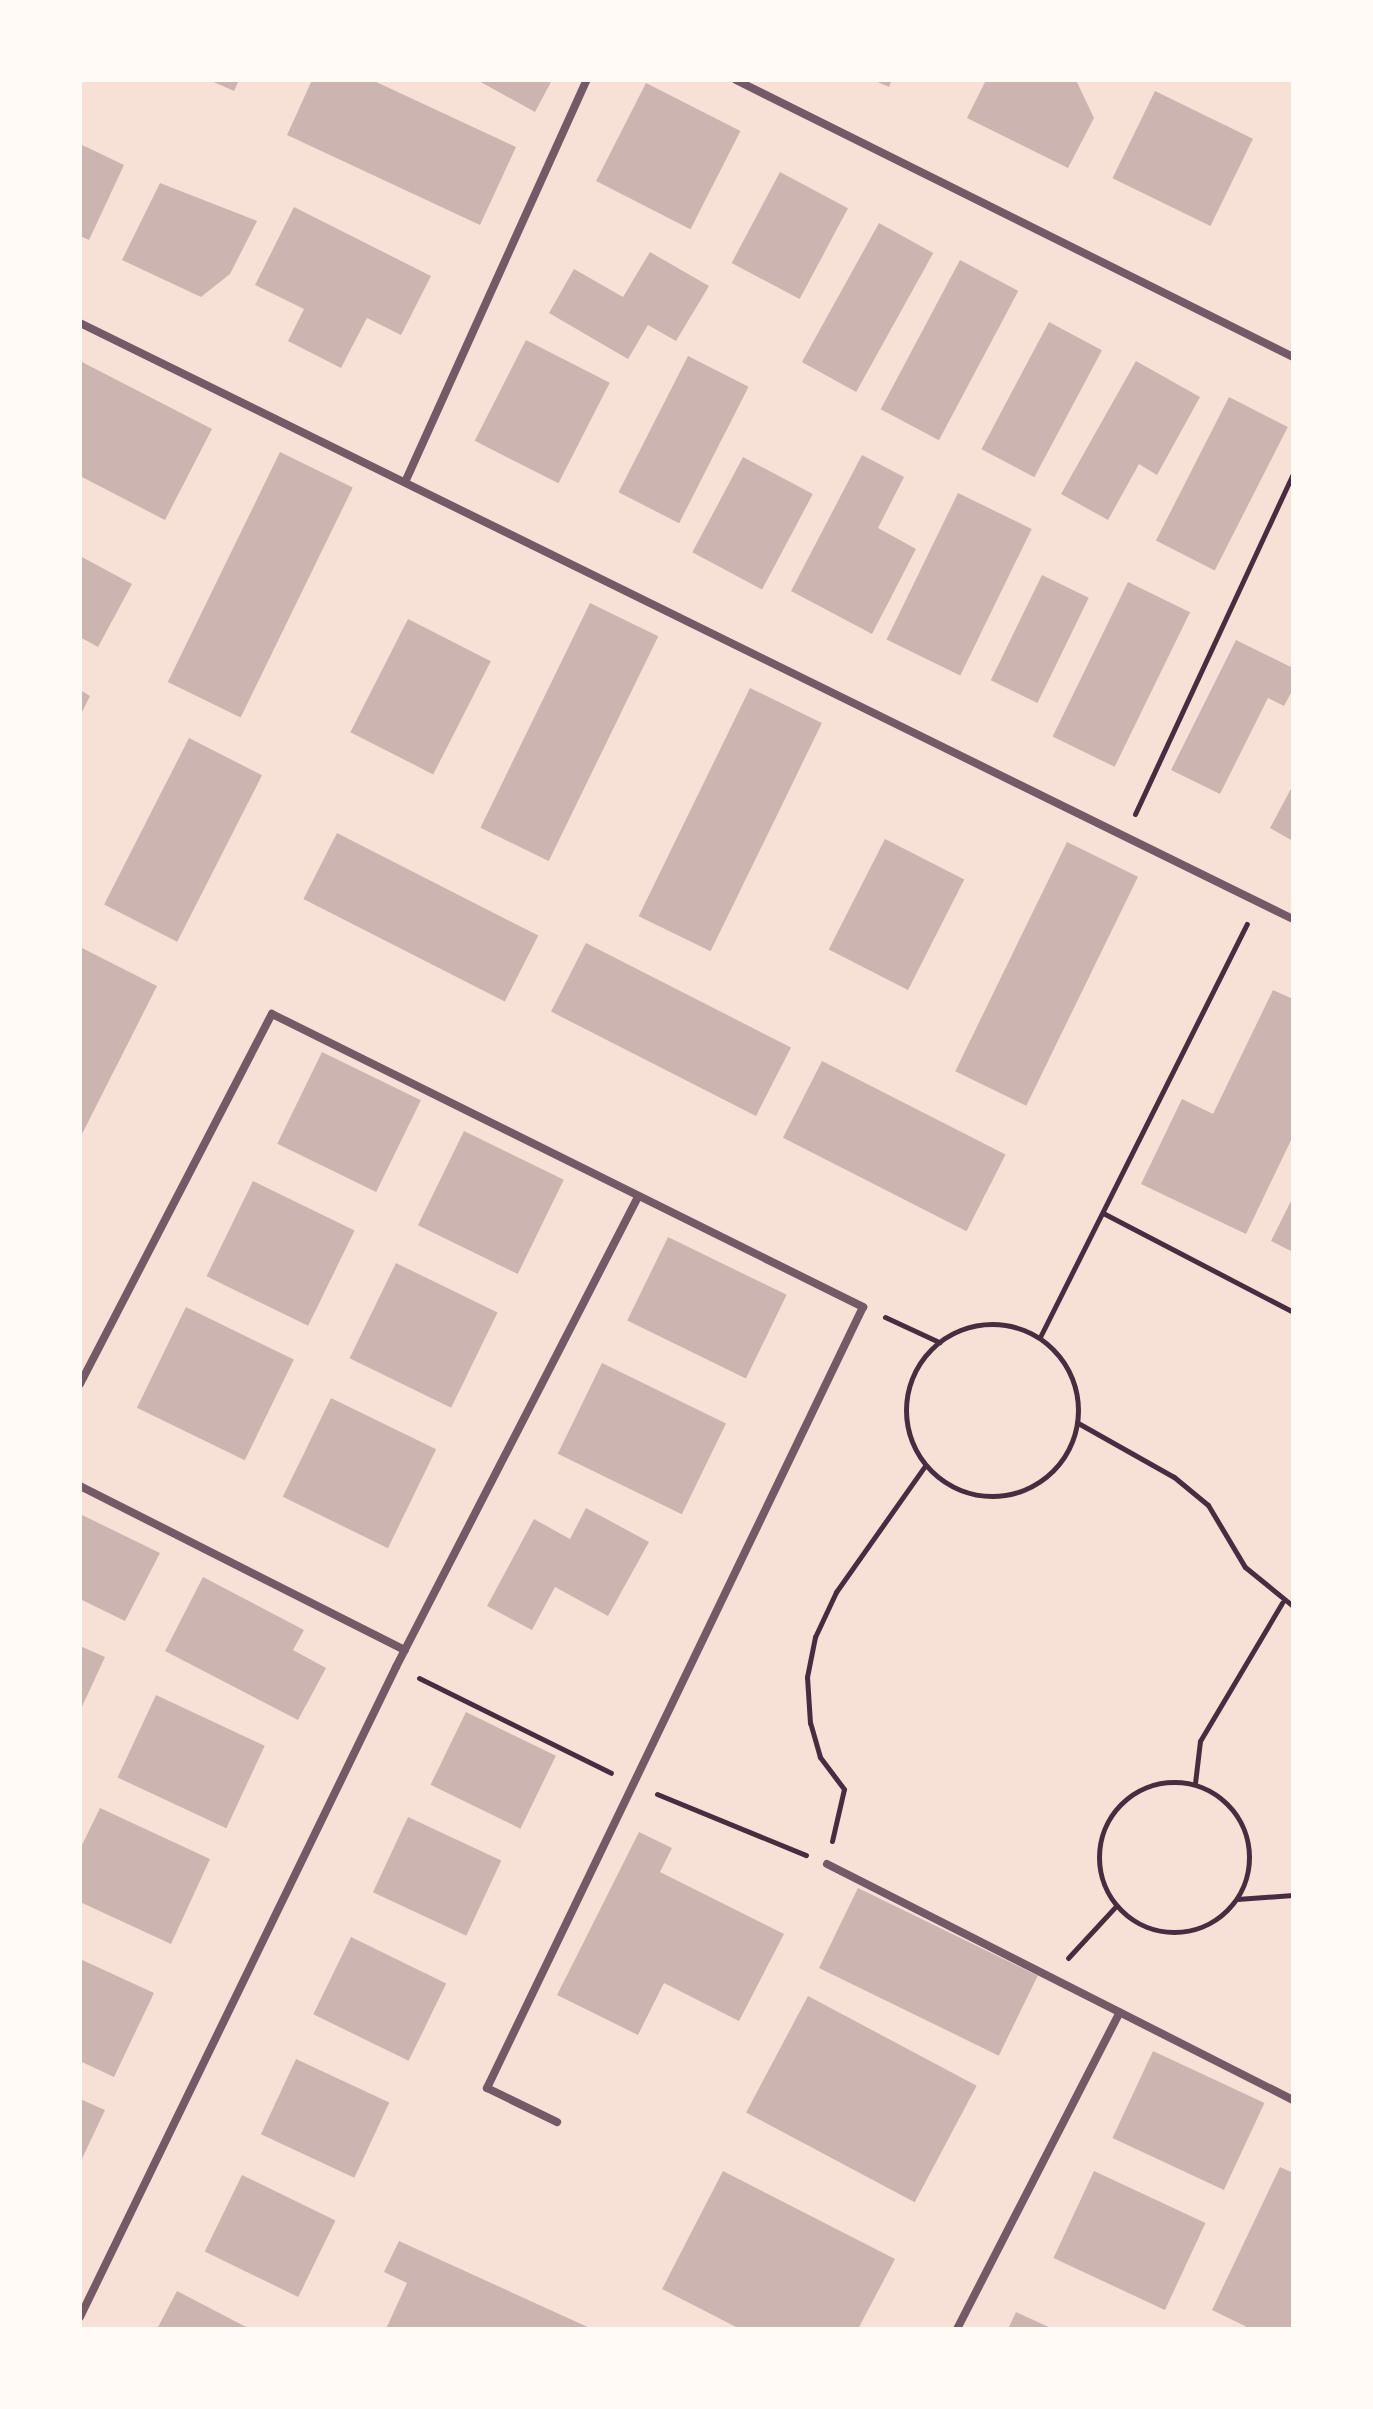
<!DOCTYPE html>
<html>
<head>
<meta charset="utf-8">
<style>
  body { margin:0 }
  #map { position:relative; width:1373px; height:2409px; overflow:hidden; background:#f7e1d7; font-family:Arial,sans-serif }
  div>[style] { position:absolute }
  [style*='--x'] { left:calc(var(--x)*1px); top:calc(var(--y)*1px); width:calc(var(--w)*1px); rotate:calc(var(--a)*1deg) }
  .building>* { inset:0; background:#ccb4b1; transform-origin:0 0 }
  .path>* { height:5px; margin:-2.5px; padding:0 2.5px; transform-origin:2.5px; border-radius:2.5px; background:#4a2c40 }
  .path>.ring { margin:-2.5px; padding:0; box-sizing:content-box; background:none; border:5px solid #4a2c40; border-radius:50% }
  .minor>* { height:8px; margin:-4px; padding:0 4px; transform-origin:4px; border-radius:4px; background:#755966 }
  span { translate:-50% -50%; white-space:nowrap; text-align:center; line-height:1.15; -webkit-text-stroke:6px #fffaf5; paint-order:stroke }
  .frame { position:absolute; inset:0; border:82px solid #fffaf5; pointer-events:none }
</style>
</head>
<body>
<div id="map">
  <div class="building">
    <div style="clip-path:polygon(209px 80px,239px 80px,234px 91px)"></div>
    <div style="clip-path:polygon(312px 80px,372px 80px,516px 147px,480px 225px,287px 135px)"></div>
    <div style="clip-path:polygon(477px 80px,552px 80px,535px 112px)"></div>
    <div style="clip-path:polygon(873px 80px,892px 80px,889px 87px)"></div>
    <div style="clip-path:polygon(986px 80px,1076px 80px,1094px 118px,1068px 168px,967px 118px)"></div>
    <div style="left:646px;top:83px;width:106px;height:110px;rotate:27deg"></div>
    <div style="left:1155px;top:91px;width:109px;height:97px;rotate:26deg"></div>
    <div style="clip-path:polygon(80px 144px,124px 165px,89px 240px,80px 236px)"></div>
    <div style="left:780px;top:172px;width:77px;height:103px;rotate:28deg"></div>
    <div style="clip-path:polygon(160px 183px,257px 221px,230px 274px,201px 297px,122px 260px)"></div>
    <div style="clip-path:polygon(294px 207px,431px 276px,401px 335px,367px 318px,341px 368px,288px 341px,304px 309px,255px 285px)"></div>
    <div style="left:879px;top:223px;width:62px;height:159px;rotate:29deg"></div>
    <div style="clip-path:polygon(650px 252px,709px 286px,676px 341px,648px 325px,628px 359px,549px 313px,574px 269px,623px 297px)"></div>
    <div style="left:960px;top:260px;width:66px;height:169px;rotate:28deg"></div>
    <div style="left:1049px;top:322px;width:60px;height:144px;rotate:28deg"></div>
    <div style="left:526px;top:340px;width:94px;height:113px;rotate:27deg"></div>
    <div style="left:688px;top:356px;width:68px;height:153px;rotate:27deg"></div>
    <div style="clip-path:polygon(80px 361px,212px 429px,165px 520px,80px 476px)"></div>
    <div style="clip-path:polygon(1136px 361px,1200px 397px,1157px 475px,1139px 464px,1108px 520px,1061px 494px)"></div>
    <div style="left:1229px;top:397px;width:66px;height:161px;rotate:27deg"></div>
    <div style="left:280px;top:452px;width:81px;height:256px;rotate:26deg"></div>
    <div style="clip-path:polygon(862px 455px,904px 477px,878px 528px,916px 549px,872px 634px,791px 591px)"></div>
    <div style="left:743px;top:457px;width:79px;height:108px;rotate:28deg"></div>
    <div style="left:958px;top:493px;width:82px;height:163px;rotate:26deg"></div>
    <div style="clip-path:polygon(80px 556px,132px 584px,98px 647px,80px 637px)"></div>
    <div style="left:1042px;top:575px;width:52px;height:117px;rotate:26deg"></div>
    <div style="left:1128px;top:582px;width:69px;height:172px;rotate:26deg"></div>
    <div style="left:590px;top:603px;width:76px;height:250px;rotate:26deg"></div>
    <div style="left:408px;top:619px;width:93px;height:127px;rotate:27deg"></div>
    <div style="clip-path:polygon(1236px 640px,1293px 668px,1293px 689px,1284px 706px,1268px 698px,1220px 794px,1171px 770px)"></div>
    <div style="left:750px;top:688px;width:80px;height:254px;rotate:26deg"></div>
    <div style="clip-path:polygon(80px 690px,90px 696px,80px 716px)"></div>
    <div style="left:189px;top:738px;width:82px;height:187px;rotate:27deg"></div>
    <div style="clip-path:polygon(1293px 785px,1293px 841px,1270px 828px)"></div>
    <div style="left:337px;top:833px;width:226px;height:74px;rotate:27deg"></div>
    <div style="left:885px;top:839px;width:89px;height:124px;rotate:27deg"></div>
    <div style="left:1067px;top:842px;width:79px;height:255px;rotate:26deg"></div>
    <div style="left:586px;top:943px;width:230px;height:77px;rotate:27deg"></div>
    <div style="clip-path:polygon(82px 948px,157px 986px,80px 1138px,80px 952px)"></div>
    <div style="clip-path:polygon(1273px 990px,1293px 999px,1293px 1136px,1246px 1234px,1141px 1184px,1182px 1099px,1213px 1114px)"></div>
    <div style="left:322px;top:1052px;width:110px;height:102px;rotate:26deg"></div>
    <div style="left:822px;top:1061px;width:206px;height:86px;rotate:27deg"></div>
    <div style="left:464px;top:1131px;width:111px;height:105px;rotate:26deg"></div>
    <div style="left:253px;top:1181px;width:113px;height:106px;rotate:26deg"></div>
    <div style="clip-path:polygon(1293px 1197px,1293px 1252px,1271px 1241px)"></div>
    <div style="left:668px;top:1237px;width:132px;height:93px;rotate:26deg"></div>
    <div style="left:396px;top:1263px;width:113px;height:106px;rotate:26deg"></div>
    <div style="left:186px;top:1307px;width:120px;height:112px;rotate:26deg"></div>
    <div style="left:602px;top:1363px;width:138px;height:101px;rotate:26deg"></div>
    <div style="left:331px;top:1398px;width:117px;height:110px;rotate:26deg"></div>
    <div style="clip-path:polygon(586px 1508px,649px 1542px,608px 1616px,555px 1587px,532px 1630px,487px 1606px,534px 1519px,570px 1539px)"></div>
    <div style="clip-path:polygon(80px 1514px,160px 1553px,125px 1621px,80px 1599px)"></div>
    <div style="clip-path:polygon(203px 1577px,304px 1630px,293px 1650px,326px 1668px,298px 1720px,165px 1651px)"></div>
    <div style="clip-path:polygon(80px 1646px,105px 1657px,80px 1711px)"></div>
    <div style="left:156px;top:1695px;width:120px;height:91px;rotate:25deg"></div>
    <div style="left:466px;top:1712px;width:100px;height:81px;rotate:26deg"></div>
    <div style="clip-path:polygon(100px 1808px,210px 1859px,171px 1944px,80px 1902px,80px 1849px)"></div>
    <div style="left:408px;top:1817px;width:103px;height:83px;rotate:25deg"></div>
    <div style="clip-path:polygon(639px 1832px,672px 1848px,660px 1872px,784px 1934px,739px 2021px,664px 1983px,638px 2035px,557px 1995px)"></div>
    <div style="left:858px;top:1888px;width:200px;height:89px;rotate:26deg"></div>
    <div style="left:351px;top:1937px;width:106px;height:86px;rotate:26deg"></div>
    <div style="clip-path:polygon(80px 1959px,154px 1993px,114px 2077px,80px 2061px)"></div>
    <div style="left:808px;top:1996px;width:191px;height:132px;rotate:28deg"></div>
    <div style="left:1153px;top:2051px;width:123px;height:96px;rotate:25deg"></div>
    <div style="left:296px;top:2059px;width:103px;height:83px;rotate:25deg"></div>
    <div style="clip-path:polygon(80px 2099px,105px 2110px,80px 2163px)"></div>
    <div style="clip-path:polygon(1280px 2167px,1293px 2173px,1293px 2329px,1251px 2329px,1212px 2310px)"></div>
    <div style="clip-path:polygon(723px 2171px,895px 2259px,858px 2329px,740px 2329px,662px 2289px)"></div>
    <div style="left:1094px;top:2171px;width:123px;height:96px;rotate:25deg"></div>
    <div style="left:242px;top:2175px;width:104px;height:85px;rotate:26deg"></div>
    <div style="clip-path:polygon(399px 2241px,592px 2329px,386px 2329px,407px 2283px,384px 2272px)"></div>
    <div style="clip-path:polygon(177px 2291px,250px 2329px,157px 2329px)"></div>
    <div style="clip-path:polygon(1016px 2312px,1053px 2329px,1008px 2329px)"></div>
  </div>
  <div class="path">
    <div style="--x:1135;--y:814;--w:376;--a:-65.1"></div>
    <div style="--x:1103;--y:1213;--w:214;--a:27.5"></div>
    <div style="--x:885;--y:1317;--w:60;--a:24.8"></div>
    <div class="ring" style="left:906px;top:1324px;width:167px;height:167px"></div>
    <div style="--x:1040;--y:1337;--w:462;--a:-63.4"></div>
    <div style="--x:1078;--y:1423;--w:110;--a:29.4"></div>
    <div style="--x:1174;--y:1477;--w:44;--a:39.5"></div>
    <div style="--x:1208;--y:1505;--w:72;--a:59.2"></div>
    <div style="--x:1245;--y:1567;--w:62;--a:39.1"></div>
    <div style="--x:419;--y:1678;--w:214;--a:26.3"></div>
    <div class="ring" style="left:1099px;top:1782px;width:145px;height:145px"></div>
    <div style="--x:1195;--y:1783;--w:42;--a:-83.2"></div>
    <div style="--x:1200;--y:1741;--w:161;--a:-59.3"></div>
    <div style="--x:657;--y:1794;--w:161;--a:22.3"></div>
    <div style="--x:832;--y:1841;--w:53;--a:-77"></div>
    <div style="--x:844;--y:1789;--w:40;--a:-127"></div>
    <div style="--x:820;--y:1757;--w:35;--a:-106"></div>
    <div style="--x:810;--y:1723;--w:46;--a:-93.7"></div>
    <div style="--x:807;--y:1677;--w:41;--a:-78.7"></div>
    <div style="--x:815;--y:1637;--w:50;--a:-65"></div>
    <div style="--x:836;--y:1592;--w:154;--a:-54.8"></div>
    <div style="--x:1237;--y:1899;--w:56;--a:-4.1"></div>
    <div style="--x:1068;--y:1958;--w:71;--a:-47.3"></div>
  </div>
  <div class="minor">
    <div style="--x:736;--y:80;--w:622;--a:26.44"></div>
    <div style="--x:80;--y:323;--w:1352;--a:26.17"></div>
    <div style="--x:406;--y:480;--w:439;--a:-65.7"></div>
    <div style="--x:80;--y:1384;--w:417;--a:-62.6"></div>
    <div style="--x:272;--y:1014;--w:660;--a:26.37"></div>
    <div style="--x:863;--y:1307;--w:867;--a:115.71"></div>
    <div style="--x:487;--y:2088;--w:78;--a:25.9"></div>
    <div style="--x:80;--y:1486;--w:364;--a:26.8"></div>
    <div style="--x:827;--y:1864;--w:522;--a:26.86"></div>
    <div style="--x:80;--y:2317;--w:723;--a:-64.07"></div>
    <div style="--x:396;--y:1667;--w:529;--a:-62.76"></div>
    <div style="--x:957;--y:2329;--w:356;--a:-62.8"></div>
  </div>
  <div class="frame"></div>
</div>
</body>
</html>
